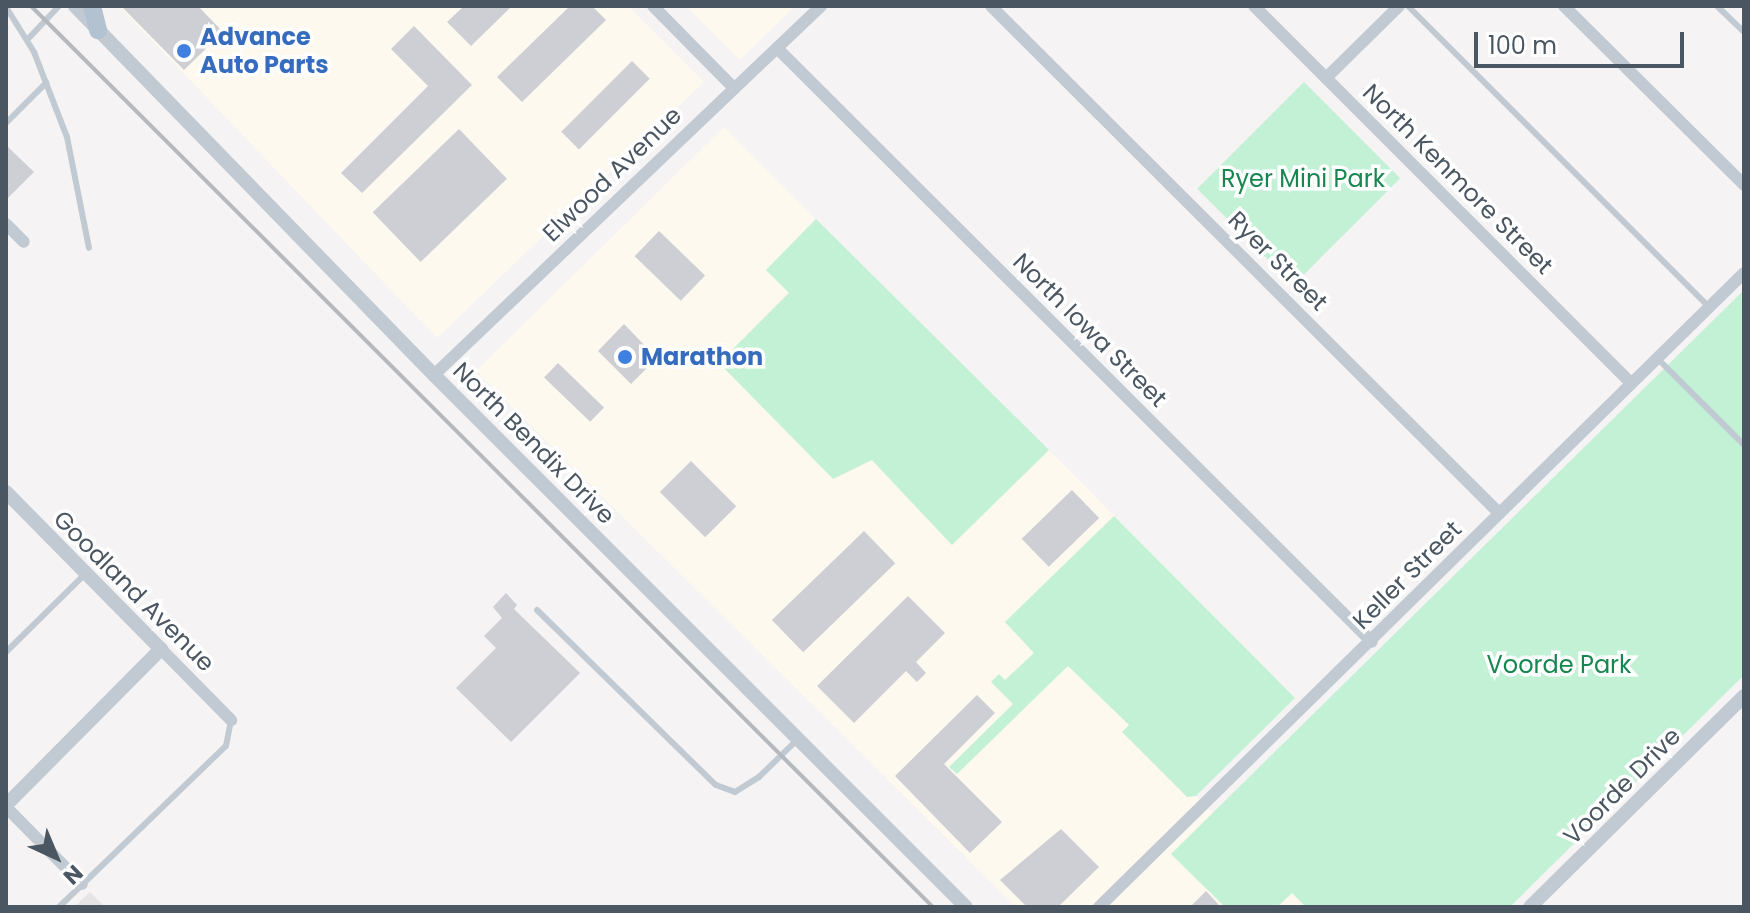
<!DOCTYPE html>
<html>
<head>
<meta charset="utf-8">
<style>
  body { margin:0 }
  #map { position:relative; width:1750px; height:913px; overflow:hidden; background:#f5f3f3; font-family:Poppins,sans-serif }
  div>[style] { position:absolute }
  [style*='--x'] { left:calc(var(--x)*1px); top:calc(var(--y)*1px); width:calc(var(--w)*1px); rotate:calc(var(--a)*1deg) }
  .commercial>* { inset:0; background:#fdf9ef }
  .education>* { inset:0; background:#e6e4e5 }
  .green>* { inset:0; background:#c3f1d5; transform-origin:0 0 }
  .building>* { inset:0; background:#cdcfd5; transform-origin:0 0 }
  .service>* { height:6px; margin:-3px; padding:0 3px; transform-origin:3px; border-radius:3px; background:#c1cad2 }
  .minor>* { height:12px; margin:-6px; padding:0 6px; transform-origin:6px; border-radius:6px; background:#c1cad2 }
  .tertiary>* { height:14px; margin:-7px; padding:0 7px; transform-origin:7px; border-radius:7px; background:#c1cad2 }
  .primary>* { height:18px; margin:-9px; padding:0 9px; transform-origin:9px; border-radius:9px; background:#b3c2d1 }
  .rail>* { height:4px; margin:-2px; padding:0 2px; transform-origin:2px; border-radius:2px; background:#b5b8bd }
  .dots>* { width:22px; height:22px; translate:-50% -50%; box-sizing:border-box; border:4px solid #fff; border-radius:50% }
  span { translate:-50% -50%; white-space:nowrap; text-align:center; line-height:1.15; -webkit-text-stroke:7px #fff; paint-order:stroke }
  .shop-label { font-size:24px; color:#366cbe; font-weight:700 }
  .left { translate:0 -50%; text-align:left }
  .street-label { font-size:24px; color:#4a5661 }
  .park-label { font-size:24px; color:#17864f }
  .frame { position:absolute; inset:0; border:8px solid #4a5661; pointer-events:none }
  .north { position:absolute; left:16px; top:817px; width:80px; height:80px; -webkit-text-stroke:6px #fff; paint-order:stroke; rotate:136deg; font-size:22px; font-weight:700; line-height:32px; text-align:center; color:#4a5661 }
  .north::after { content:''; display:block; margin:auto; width:28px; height:36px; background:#4a5661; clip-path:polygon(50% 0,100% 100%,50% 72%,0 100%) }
  .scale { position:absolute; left:1474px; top:32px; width:210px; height:36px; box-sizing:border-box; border:4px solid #4a5661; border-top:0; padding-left:10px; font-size:24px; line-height:28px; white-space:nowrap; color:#4a5661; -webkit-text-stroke:6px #fff; paint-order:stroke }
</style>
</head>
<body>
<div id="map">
  <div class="commercial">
    <div style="clip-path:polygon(119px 6px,628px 6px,704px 82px,437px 338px)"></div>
    <div style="clip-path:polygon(686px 6px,795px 6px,740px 60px)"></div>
    <div style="clip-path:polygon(724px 127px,816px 219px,766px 270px,789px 292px,720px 363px,871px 460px,952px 545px,1049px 450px,1295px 698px,1196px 796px,1306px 907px,1016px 907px,476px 371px)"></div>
  </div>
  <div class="education">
    <div style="clip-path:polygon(90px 892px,105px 907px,74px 907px)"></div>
  </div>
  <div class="green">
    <div style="left:1304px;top:82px;width:136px;height:151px;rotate:45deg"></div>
    <div style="clip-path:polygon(816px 219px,1049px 450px,952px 545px,872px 460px,833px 479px,719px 363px,789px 293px,766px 270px)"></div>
    <div style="clip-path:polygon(1744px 290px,1744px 675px,1510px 907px,1306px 907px,1292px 893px,1277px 907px,1225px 907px,1171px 854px)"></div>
    <div style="clip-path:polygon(1114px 516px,1295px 698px,1196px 796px,1187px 797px,1122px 732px,1129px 725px,1068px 666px,957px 774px,949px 767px,1013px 704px,991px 682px,999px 674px,1005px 680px,1034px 653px,1005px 622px)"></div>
  </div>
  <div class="building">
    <div style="clip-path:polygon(121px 6px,198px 6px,223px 32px,184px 70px)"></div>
    <div style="clip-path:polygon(464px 6px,512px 6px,471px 46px,447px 22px)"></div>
    <div style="clip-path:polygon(570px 6px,592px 6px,606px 20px,522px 102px,497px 77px)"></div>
    <div style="clip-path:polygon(414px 26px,472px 85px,362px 193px,341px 173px,428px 86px,391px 49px)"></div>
    <div style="left:632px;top:61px;width:25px;height:100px;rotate:45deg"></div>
    <div style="left:459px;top:129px;width:69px;height:120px;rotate:46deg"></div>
    <div style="clip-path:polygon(6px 145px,34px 172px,6px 200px)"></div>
    <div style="left:659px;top:231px;width:64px;height:35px;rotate:44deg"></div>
    <div style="clip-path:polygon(624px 324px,651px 352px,641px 361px,647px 368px,631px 384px,598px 351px)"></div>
    <div style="left:558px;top:363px;width:64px;height:20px;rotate:44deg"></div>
    <div style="left:691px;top:461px;width:64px;height:44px;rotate:45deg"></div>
    <div style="left:1072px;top:490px;width:39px;height:70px;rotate:46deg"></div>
    <div style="left:864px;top:531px;width:45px;height:128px;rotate:46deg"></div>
    <div style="clip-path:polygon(506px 593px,517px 605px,514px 609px,580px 673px,511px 742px,456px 688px,496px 648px,484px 636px,502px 618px,493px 607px)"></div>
    <div style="clip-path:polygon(908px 596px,945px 633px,916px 662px,926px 673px,917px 682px,906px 671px,854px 723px,817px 686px)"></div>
    <div style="clip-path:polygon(977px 695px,995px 713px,944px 764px,1002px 822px,970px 853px,895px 776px)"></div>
    <div style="clip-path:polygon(1061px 829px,1099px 867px,1058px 907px,1027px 907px,1000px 880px)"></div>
    <div style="clip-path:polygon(1206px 891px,1221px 907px,1190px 907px)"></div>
  </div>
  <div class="service">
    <div style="--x:1408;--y:6;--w:426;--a:45"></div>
    <div style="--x:1717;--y:6;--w:37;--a:44"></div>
    <div style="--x:6;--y:7;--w:53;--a:58.1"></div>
    <div style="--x:34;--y:52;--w:91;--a:68.8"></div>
    <div style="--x:67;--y:137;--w:113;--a:78.8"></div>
    <div style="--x:27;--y:40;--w:47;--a:-46.7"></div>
    <div style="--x:6;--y:123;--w:57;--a:-45"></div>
    <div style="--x:1657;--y:358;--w:123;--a:45"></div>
    <div style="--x:537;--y:610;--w:250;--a:44.4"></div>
    <div style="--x:716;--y:785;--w:20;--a:20"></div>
    <div style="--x:735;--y:792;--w:28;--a:-32"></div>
    <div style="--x:759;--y:777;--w:54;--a:-44.3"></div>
    <div style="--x:6;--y:652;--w:112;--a:-44.6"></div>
    <div style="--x:59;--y:907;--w:232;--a:-44"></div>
    <div style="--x:226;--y:746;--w:26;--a:-79"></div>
  </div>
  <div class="minor">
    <div style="--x:653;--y:6;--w:115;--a:45.4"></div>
    <div style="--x:991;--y:6;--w:718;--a:44.94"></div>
    <div style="--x:1254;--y:6;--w:533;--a:45"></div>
    <div style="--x:1564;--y:6;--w:254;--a:44.8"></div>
    <div style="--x:778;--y:49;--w:839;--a:44.95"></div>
    <div style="--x:1326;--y:78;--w:103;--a:-44.6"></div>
    <div style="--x:6;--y:224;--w:25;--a:45"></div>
    <div style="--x:434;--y:375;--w:535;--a:-43.64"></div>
    <div style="--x:161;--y:649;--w:100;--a:45.4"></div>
    <div style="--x:6;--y:807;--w:108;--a:45.4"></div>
    <div style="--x:1099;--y:907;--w:904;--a:-44.51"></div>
  </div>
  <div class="tertiary">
    <div style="--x:75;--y:6;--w:515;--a:45.79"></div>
    <div style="--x:434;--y:375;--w:752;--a:45"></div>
    <div style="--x:6;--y:492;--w:221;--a:45.4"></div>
    <div style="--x:161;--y:649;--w:220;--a:134.8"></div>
    <div style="--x:1530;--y:907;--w:301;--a:-44.6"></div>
  </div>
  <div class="primary">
    <div style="--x:92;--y:6;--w:25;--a:76"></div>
  </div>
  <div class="rail">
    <div style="--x:31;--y:6;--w:1275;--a:44.97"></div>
  </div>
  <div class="dots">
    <div style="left:184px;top:51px;background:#3f7fe0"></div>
    <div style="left:625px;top:357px;background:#3f7fe0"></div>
  </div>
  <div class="shop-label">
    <span class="left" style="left:200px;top:51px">Advance<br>Auto Parts</span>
    <span class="left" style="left:641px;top:357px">Marathon</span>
  </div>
  <div class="street-label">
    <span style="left:612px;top:174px;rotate:-44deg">Elwood Avenue</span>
    <span style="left:1458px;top:179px;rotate:45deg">North Kenmore Street</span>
    <span style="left:1278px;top:261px;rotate:45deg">Ryer Street</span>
    <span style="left:1090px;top:330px;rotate:45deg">North Iowa Street</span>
    <span style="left:534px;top:443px;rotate:45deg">North Bendix Drive</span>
    <span style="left:1407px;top:575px;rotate:-45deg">Keller Street</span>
    <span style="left:134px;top:591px;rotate:45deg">Goodland Avenue</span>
    <span style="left:1622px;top:786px;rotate:-45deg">Voorde Drive</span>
  </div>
  <div class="park-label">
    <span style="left:1303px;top:179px">Ryer Mini Park</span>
    <span style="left:1559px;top:665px">Voorde Park</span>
  </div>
  <div class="frame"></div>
  <div class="north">N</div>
  <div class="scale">100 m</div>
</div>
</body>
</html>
